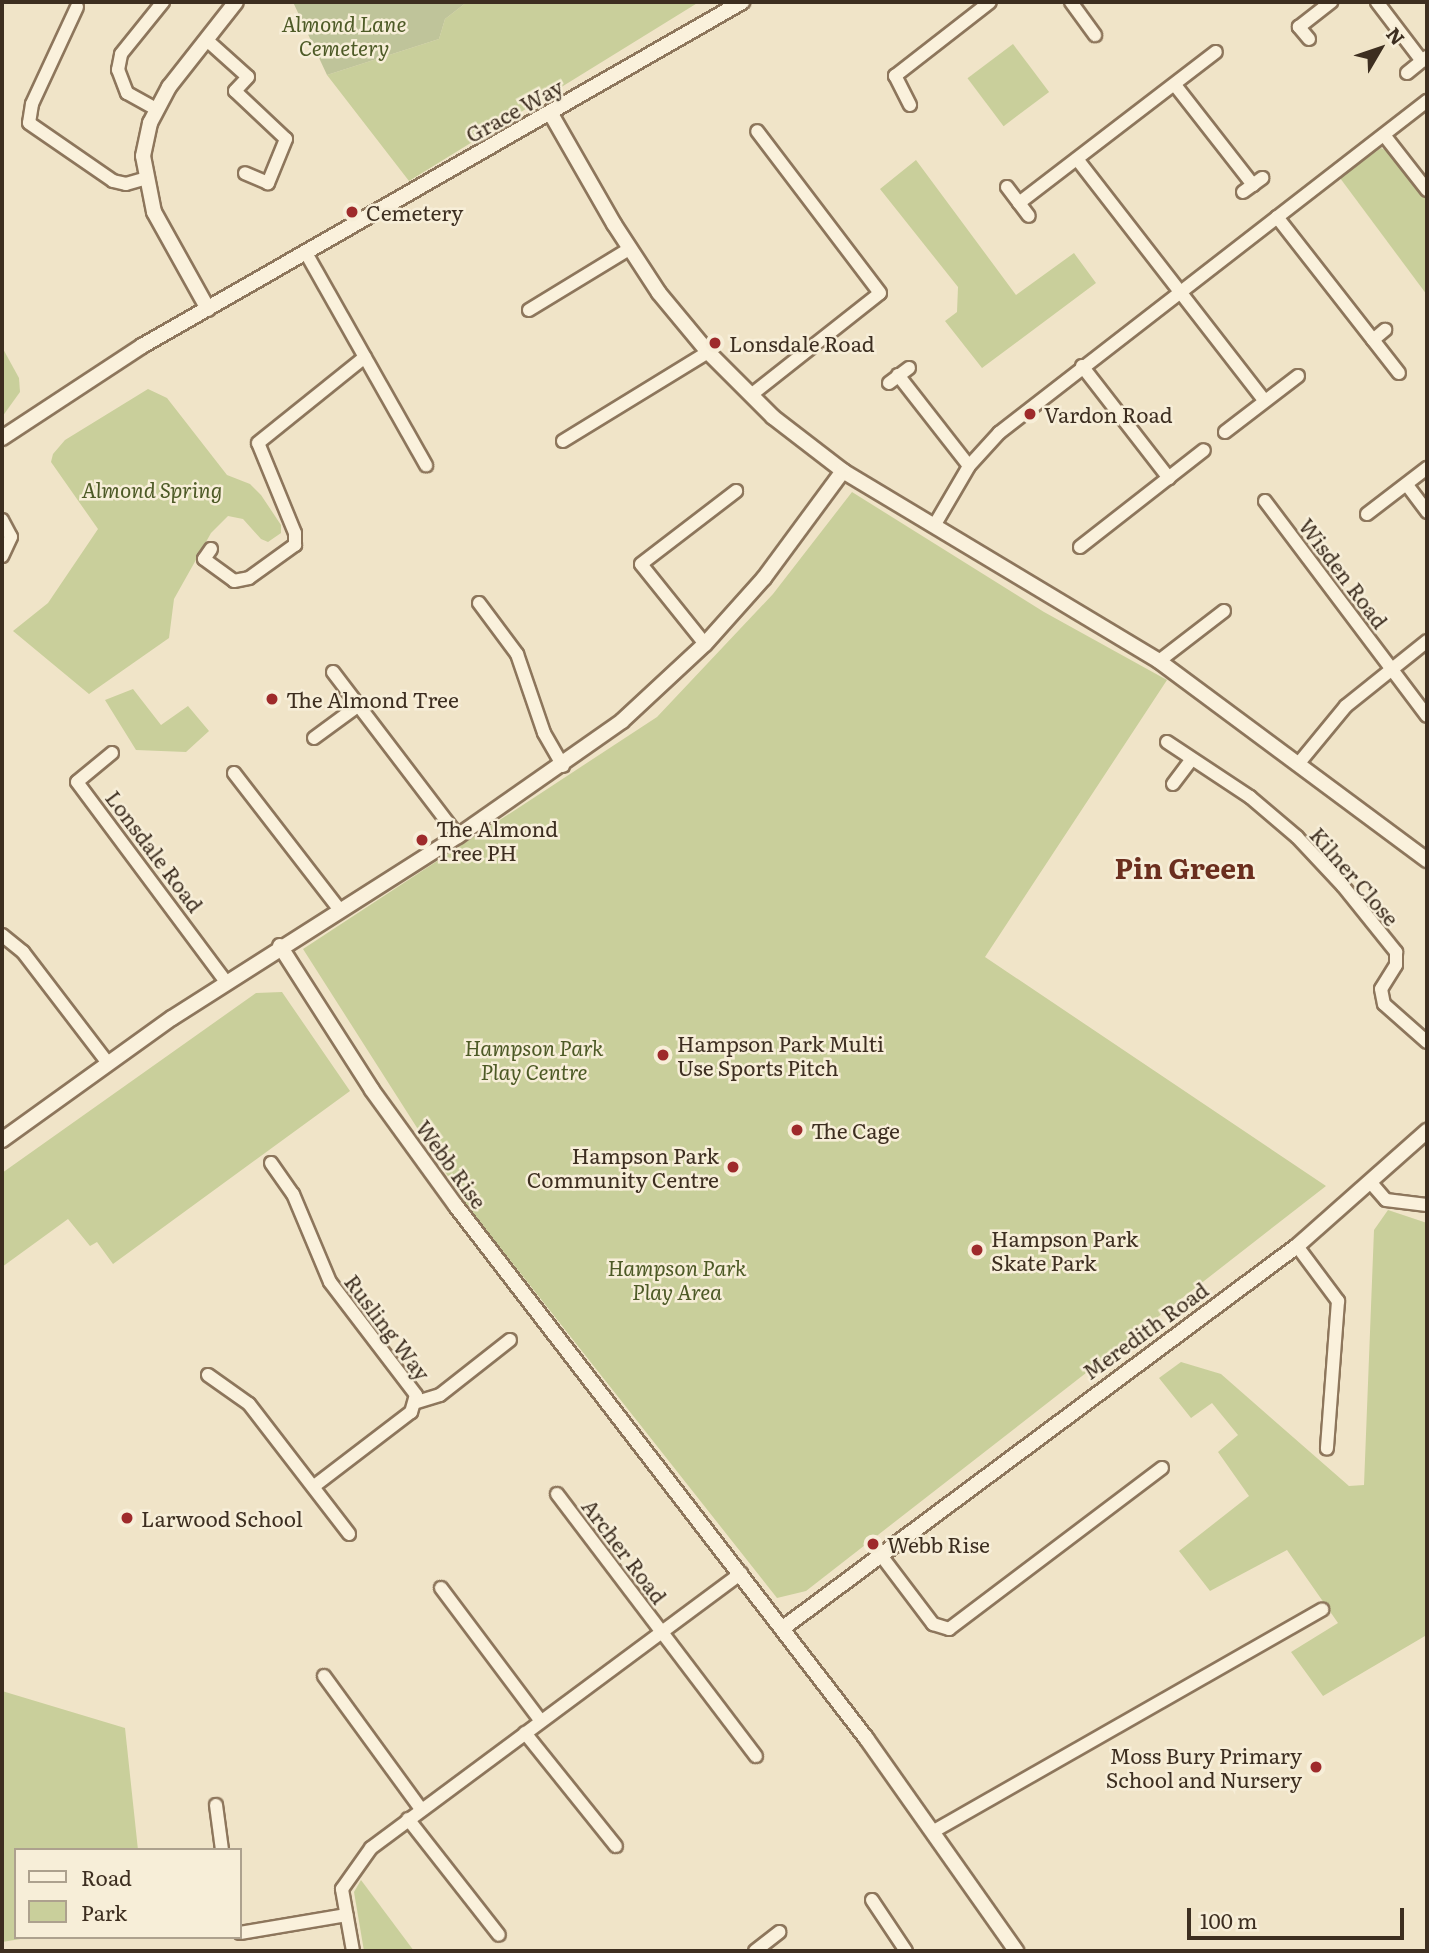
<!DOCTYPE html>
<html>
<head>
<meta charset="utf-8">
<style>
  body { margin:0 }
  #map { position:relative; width:1429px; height:1953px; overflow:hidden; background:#f0e4c8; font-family:Literata,serif }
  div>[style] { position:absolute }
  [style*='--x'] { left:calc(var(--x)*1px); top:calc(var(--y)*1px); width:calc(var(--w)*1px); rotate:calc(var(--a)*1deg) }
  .green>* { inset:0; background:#c9cf9b; transform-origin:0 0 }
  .cemetery>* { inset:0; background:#bfc49a }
  .roads { filter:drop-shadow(2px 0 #8d765c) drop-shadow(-2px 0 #8d765c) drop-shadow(0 2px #8d765c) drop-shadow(0 -2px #8d765c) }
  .minor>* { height:12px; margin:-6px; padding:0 6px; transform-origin:6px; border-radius:6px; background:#faf1dc }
  .tertiary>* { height:14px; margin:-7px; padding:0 7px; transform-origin:7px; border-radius:7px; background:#faf1dc }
  .dots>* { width:19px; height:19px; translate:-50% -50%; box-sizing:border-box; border:4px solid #f7eed8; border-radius:50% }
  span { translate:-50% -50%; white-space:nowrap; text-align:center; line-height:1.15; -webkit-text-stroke:5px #f7eed8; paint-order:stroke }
  .park-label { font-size:21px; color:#4d5a26; font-style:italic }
  .street-label { font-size:21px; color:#3d2e20 }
  .poi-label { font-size:21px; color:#3d2e20 }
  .left { translate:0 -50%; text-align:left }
  .right { translate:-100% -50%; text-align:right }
  .district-label { font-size:28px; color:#6b2e1e; font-weight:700 }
  .frame { position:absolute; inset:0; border:4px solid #3d2e20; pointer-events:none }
  .legend { position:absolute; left:14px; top:1848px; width:228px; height:91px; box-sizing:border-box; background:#f7eed8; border:2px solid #ada18e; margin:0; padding:9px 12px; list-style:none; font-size:21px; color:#3d2e20 }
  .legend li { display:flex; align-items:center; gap:14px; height:35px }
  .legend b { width:35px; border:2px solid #ada18e }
  .north { position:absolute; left:1345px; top:14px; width:70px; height:70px; -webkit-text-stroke:5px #f7eed8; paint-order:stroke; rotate:51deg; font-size:19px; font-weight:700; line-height:28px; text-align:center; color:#3d2e20 }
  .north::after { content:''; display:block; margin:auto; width:24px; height:32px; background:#3d2e20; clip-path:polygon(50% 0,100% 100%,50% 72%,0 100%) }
  .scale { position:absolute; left:1187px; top:1908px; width:217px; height:32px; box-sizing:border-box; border:4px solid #3d2e20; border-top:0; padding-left:9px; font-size:21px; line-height:24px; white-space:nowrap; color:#3d2e20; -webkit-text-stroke:5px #f7eed8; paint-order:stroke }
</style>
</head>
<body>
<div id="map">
  <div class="green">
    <div style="clip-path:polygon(467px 2px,699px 2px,409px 181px,327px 75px,439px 39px,445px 19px)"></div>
    <div style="left:1013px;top:44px;width:60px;height:57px;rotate:53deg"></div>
    <div style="clip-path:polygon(1381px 148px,1391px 153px,1427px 199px,1427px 295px,1340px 178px)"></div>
    <div style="clip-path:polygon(916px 160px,1016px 295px,1074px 253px,1096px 283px,982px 368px,945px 321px,957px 312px,958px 287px,880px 189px)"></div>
    <div style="clip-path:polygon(2px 347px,19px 378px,20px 392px,2px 417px)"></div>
    <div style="clip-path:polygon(148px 389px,167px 398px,227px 475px,250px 484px,261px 495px,281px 525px,281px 533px,268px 542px,261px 539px,243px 519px,228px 516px,211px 533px,174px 599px,169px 638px,89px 694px,13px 631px,48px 603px,98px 529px,51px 462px,53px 454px,65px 440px)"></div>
    <div style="clip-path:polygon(852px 492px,1044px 612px,1167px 680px,985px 957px,1326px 1186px,806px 1591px,777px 1598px,465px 1203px,303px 949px,657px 717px,773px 594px)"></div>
    <div style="clip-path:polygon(133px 689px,161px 725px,188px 706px,209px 731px,186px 752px,136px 750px,105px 700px)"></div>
    <div style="clip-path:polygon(282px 992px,350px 1091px,113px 1264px,97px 1242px,90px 1246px,68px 1219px,2px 1267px,2px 1173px,256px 993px)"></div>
    <div style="clip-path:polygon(1388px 1210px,1427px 1223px,1427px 1639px,1425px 1636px,1323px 1696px,1291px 1652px,1338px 1623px,1287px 1550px,1210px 1591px,1179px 1551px,1249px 1496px,1218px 1452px,1238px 1435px,1212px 1403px,1191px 1418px,1159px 1378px,1181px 1362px,1221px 1374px,1349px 1486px,1364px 1485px,1374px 1230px)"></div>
    <div style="clip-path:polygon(2px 1691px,125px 1728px,138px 1850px,16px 1850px,16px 1937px,33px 1937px,2px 1942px)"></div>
    <div style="clip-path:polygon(361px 1880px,414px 1951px,364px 1951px,354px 1892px)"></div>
  </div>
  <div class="cemetery">
    <div style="clip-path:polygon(293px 2px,467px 2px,445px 19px,439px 39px,327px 75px)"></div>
  </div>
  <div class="roads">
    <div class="minor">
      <div style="--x:1071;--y:2;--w:41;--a:54"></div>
      <div style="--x:1377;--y:2;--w:74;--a:52.7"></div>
      <div style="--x:77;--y:7;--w:107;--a:114.9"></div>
      <div style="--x:32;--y:104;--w:19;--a:99"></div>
      <div style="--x:29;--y:123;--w:102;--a:34.6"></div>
      <div style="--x:113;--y:181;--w:13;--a:13"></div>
      <div style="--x:126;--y:184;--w:19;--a:-16"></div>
      <div style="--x:1309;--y:39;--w:16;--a:-130"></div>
      <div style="--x:1299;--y:27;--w:41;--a:-38"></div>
      <div style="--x:209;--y:42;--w:52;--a:41.9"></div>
      <div style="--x:248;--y:77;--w:19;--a:133"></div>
      <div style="--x:235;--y:91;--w:70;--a:43.3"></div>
      <div style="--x:286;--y:139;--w:48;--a:112.2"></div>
      <div style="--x:268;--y:183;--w:25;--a:-157"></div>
      <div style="--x:1407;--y:73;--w:26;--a:-39"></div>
      <div style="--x:1175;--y:85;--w:127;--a:52"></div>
      <div style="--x:910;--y:105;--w:33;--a:-117"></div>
      <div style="--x:895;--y:76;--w:120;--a:-37.9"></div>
      <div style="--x:156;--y:109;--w:33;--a:-151"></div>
      <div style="--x:127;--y:93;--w:25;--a:-111"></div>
      <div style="--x:118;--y:70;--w:16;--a:-79"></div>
      <div style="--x:121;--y:54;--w:67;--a:-51.1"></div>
      <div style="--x:1384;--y:135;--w:70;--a:52"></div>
      <div style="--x:1077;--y:159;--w:306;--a:52.2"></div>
      <div style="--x:1007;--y:187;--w:36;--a:53"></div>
      <div style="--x:1243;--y:192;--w:24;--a:-36"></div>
      <div style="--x:1019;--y:203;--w:248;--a:-37.5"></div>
      <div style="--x:1277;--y:217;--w:198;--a:52"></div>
      <div style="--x:306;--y:253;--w:244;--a:60.5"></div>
      <div style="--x:529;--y:310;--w:117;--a:-31.4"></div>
      <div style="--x:1373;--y:340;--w:16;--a:-40"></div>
      <div style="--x:1082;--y:366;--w:142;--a:52.2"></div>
      <div style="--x:898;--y:375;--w:115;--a:52"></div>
      <div style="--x:889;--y:383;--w:25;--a:-37"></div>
      <div style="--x:751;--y:395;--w:164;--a:-38.3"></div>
      <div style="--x:880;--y:293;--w:203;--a:-127.2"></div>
      <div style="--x:1225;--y:432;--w:92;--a:-37.5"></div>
      <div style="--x:563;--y:441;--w:170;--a:-31.5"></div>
      <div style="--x:1407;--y:485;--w:34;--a:53"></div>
      <div style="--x:1265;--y:501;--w:269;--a:53"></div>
      <div style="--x:1367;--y:514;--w:76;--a:-37.5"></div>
      <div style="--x:2;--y:520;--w:19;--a:62"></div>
      <div style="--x:11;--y:537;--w:21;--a:115"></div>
      <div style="--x:934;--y:526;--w:69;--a:-59.7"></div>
      <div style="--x:969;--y:466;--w:45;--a:-47.7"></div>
      <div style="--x:999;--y:433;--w:542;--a:-37.8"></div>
      <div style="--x:1080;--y:547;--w:157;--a:-38"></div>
      <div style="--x:211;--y:549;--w:12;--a:125"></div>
      <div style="--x:204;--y:559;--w:37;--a:36"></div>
      <div style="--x:234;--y:581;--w:15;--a:-11"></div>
      <div style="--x:249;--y:578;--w:57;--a:-35.7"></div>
      <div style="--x:295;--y:545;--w:12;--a:-90"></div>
      <div style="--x:295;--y:533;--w:97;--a:-112.3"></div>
      <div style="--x:258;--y:443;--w:137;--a:-38.8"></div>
      <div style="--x:479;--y:603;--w:64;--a:53.3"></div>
      <div style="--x:517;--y:654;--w:83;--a:71.1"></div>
      <div style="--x:544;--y:733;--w:38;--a:60"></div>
      <div style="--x:705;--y:644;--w:102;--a:-128.7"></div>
      <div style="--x:641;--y:564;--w:120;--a:-37.5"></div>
      <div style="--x:1159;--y:661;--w:82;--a:-37.6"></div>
      <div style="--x:333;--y:672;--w:206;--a:52.7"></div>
      <div style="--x:314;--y:738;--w:56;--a:-36.3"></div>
      <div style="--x:1167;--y:742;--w:100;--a:33.5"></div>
      <div style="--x:1250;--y:797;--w:62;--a:40.4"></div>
      <div style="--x:1297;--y:837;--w:67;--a:46.8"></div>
      <div style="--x:1343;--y:886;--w:85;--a:51.2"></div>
      <div style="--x:1396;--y:952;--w:13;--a:90"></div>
      <div style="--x:1396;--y:965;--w:28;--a:122"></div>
      <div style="--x:1381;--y:989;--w:15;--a:79"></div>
      <div style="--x:1384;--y:1004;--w:57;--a:41.5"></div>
      <div style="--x:112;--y:753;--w:45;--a:140.4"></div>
      <div style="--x:77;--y:782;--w:249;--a:53.3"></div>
      <div style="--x:1299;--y:763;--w:74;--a:-50.5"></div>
      <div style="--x:1346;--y:706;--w:104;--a:-38.7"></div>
      <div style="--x:234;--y:773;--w:172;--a:52.3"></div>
      <div style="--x:1173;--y:784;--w:30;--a:-53"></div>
      <div style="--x:2;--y:935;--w:27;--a:39"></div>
      <div style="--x:23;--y:952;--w:138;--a:52.6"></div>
      <div style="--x:271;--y:1163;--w:38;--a:55"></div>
      <div style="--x:293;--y:1194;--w:95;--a:67.2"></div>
      <div style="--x:330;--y:1282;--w:142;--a:52.7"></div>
      <div style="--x:416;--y:1395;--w:18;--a:106"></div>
      <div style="--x:411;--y:1412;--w:123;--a:142.6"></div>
      <div style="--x:1372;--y:1184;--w:21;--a:49"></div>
      <div style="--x:1386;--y:1200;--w:41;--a:7"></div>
      <div style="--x:1297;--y:1246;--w:69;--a:53.3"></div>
      <div style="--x:1338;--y:1301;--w:148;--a:94.3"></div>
      <div style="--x:208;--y:1375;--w:50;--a:35.3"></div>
      <div style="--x:249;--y:1404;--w:164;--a:52.4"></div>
      <div style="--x:417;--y:1402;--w:24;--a:-17"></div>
      <div style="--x:440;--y:1395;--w:89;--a:-38.2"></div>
      <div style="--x:557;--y:1494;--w:329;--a:52.8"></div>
      <div style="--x:880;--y:1554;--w:88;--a:52.9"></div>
      <div style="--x:933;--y:1624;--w:17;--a:17"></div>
      <div style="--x:949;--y:1629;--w:267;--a:-37.1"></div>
      <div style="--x:441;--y:1588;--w:166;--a:53.1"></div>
      <div style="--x:324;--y:1676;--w:165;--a:53.9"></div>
      <div style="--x:525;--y:1733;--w:145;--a:51.2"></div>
      <div style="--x:216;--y:1805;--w:45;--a:82.4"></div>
      <div style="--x:408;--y:1819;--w:147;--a:51.9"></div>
      <div style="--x:934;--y:1831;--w:447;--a:-29.7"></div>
      <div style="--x:872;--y:1900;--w:61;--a:56.3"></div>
      <div style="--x:240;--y:1933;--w:108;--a:-9.6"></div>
      <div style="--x:353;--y:1951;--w:63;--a:-100.1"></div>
      <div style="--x:342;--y:1889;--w:50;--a:-54.7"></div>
      <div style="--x:371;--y:1848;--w:461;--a:-36.6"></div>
      <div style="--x:755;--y:1951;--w:31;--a:-38"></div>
    </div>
    <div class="tertiary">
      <div style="--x:551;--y:114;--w:127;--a:60.2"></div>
      <div style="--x:614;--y:224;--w:82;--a:56.9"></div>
      <div style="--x:659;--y:293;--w:77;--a:50.3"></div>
      <div style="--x:708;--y:352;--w:92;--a:45"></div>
      <div style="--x:773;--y:417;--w:88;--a:37.6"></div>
      <div style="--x:843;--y:471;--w:369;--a:31"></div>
      <div style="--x:1159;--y:661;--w:334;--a:36.6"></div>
      <div style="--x:208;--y:309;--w:111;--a:-119.1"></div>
      <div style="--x:154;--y:212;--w:57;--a:-101.1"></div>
      <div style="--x:143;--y:156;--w:34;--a:-78"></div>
      <div style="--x:150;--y:123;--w:41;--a:-62.2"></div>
      <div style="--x:169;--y:87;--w:108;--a:-51.8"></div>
      <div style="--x:2;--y:438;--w:168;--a:-33.3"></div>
      <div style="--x:142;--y:346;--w:692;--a:-29.83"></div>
      <div style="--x:280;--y:946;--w:171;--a:57.4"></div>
      <div style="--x:372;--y:1090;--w:143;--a:54.1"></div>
      <div style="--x:456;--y:1206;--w:672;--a:52.38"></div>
      <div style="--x:866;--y:1738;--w:261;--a:54.8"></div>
      <div style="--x:2;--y:1140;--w:209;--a:-35.7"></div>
      <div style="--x:172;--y:1018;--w:339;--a:-32.5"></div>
      <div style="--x:458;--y:836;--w:200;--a:-35"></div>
      <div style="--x:622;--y:721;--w:113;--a:-42.9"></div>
      <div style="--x:705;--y:644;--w:89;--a:-48.2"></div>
      <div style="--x:764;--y:578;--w:133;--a:-53.6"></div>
      <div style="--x:783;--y:1628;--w:640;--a:-36.62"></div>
      <div style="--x:1297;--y:1246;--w:174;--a:-41.5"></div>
    </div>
  </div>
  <div class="dots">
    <div style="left:352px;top:212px;background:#9e2a2b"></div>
    <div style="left:715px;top:343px;background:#9e2a2b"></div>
    <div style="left:1030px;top:414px;background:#9e2a2b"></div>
    <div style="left:272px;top:699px;background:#9e2a2b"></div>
    <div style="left:422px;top:840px;background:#9e2a2b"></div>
    <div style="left:663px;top:1055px;background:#9e2a2b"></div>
    <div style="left:797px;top:1130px;background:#9e2a2b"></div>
    <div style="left:733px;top:1167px;background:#9e2a2b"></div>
    <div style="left:977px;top:1250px;background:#9e2a2b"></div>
    <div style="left:127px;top:1518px;background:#9e2a2b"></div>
    <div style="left:873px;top:1544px;background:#9e2a2b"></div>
    <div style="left:1316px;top:1767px;background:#9e2a2b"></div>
  </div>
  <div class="park-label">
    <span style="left:344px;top:35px">Almond Lane<br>Cemetery</span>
    <span style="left:152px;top:489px">Almond Spring</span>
    <span style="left:534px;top:1059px">Hampson Park<br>Play Centre</span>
    <span style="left:677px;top:1279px">Hampson Park<br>Play Area</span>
  </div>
  <div class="street-label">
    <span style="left:514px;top:110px;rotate:-29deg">Grace Way</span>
    <span style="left:1344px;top:573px;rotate:53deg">Wisden Road</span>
    <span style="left:155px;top:851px;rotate:53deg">Lonsdale Road</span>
    <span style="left:1355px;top:876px;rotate:49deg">Kilner Close</span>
    <span style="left:452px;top:1164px;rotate:54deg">Webb Rise</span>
    <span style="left:388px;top:1327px;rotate:53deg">Rusling Way</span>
    <span style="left:1145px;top:1330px;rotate:-36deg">Meredith Road</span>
    <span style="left:625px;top:1551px;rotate:53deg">Archer Road</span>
  </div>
  <div class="poi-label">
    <span class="left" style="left:366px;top:212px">Cemetery</span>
    <span class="left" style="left:729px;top:343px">Lonsdale Road</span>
    <span class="left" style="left:1044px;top:414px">Vardon Road</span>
    <span class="left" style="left:286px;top:699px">The Almond Tree</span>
    <span class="left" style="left:436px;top:840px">The Almond<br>Tree PH</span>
    <span class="left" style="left:677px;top:1055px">Hampson Park Multi<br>Use Sports Pitch</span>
    <span class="left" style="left:811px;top:1130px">The Cage</span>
    <span class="right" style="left:719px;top:1167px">Hampson Park<br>Community Centre</span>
    <span class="left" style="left:991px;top:1250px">Hampson Park<br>Skate Park</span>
    <span class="left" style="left:141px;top:1518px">Larwood School</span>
    <span class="left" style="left:887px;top:1544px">Webb Rise</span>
    <span class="right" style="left:1302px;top:1767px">Moss Bury Primary<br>School and Nursery</span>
  </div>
  <div class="district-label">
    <span style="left:1185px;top:867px">Pin Green</span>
  </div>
  <div class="frame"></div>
  <ul class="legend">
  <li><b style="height:9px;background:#faf1dc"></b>Road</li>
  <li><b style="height:19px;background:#c9cf9b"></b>Park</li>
  </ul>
  <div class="north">N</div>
  <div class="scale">100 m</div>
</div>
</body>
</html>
